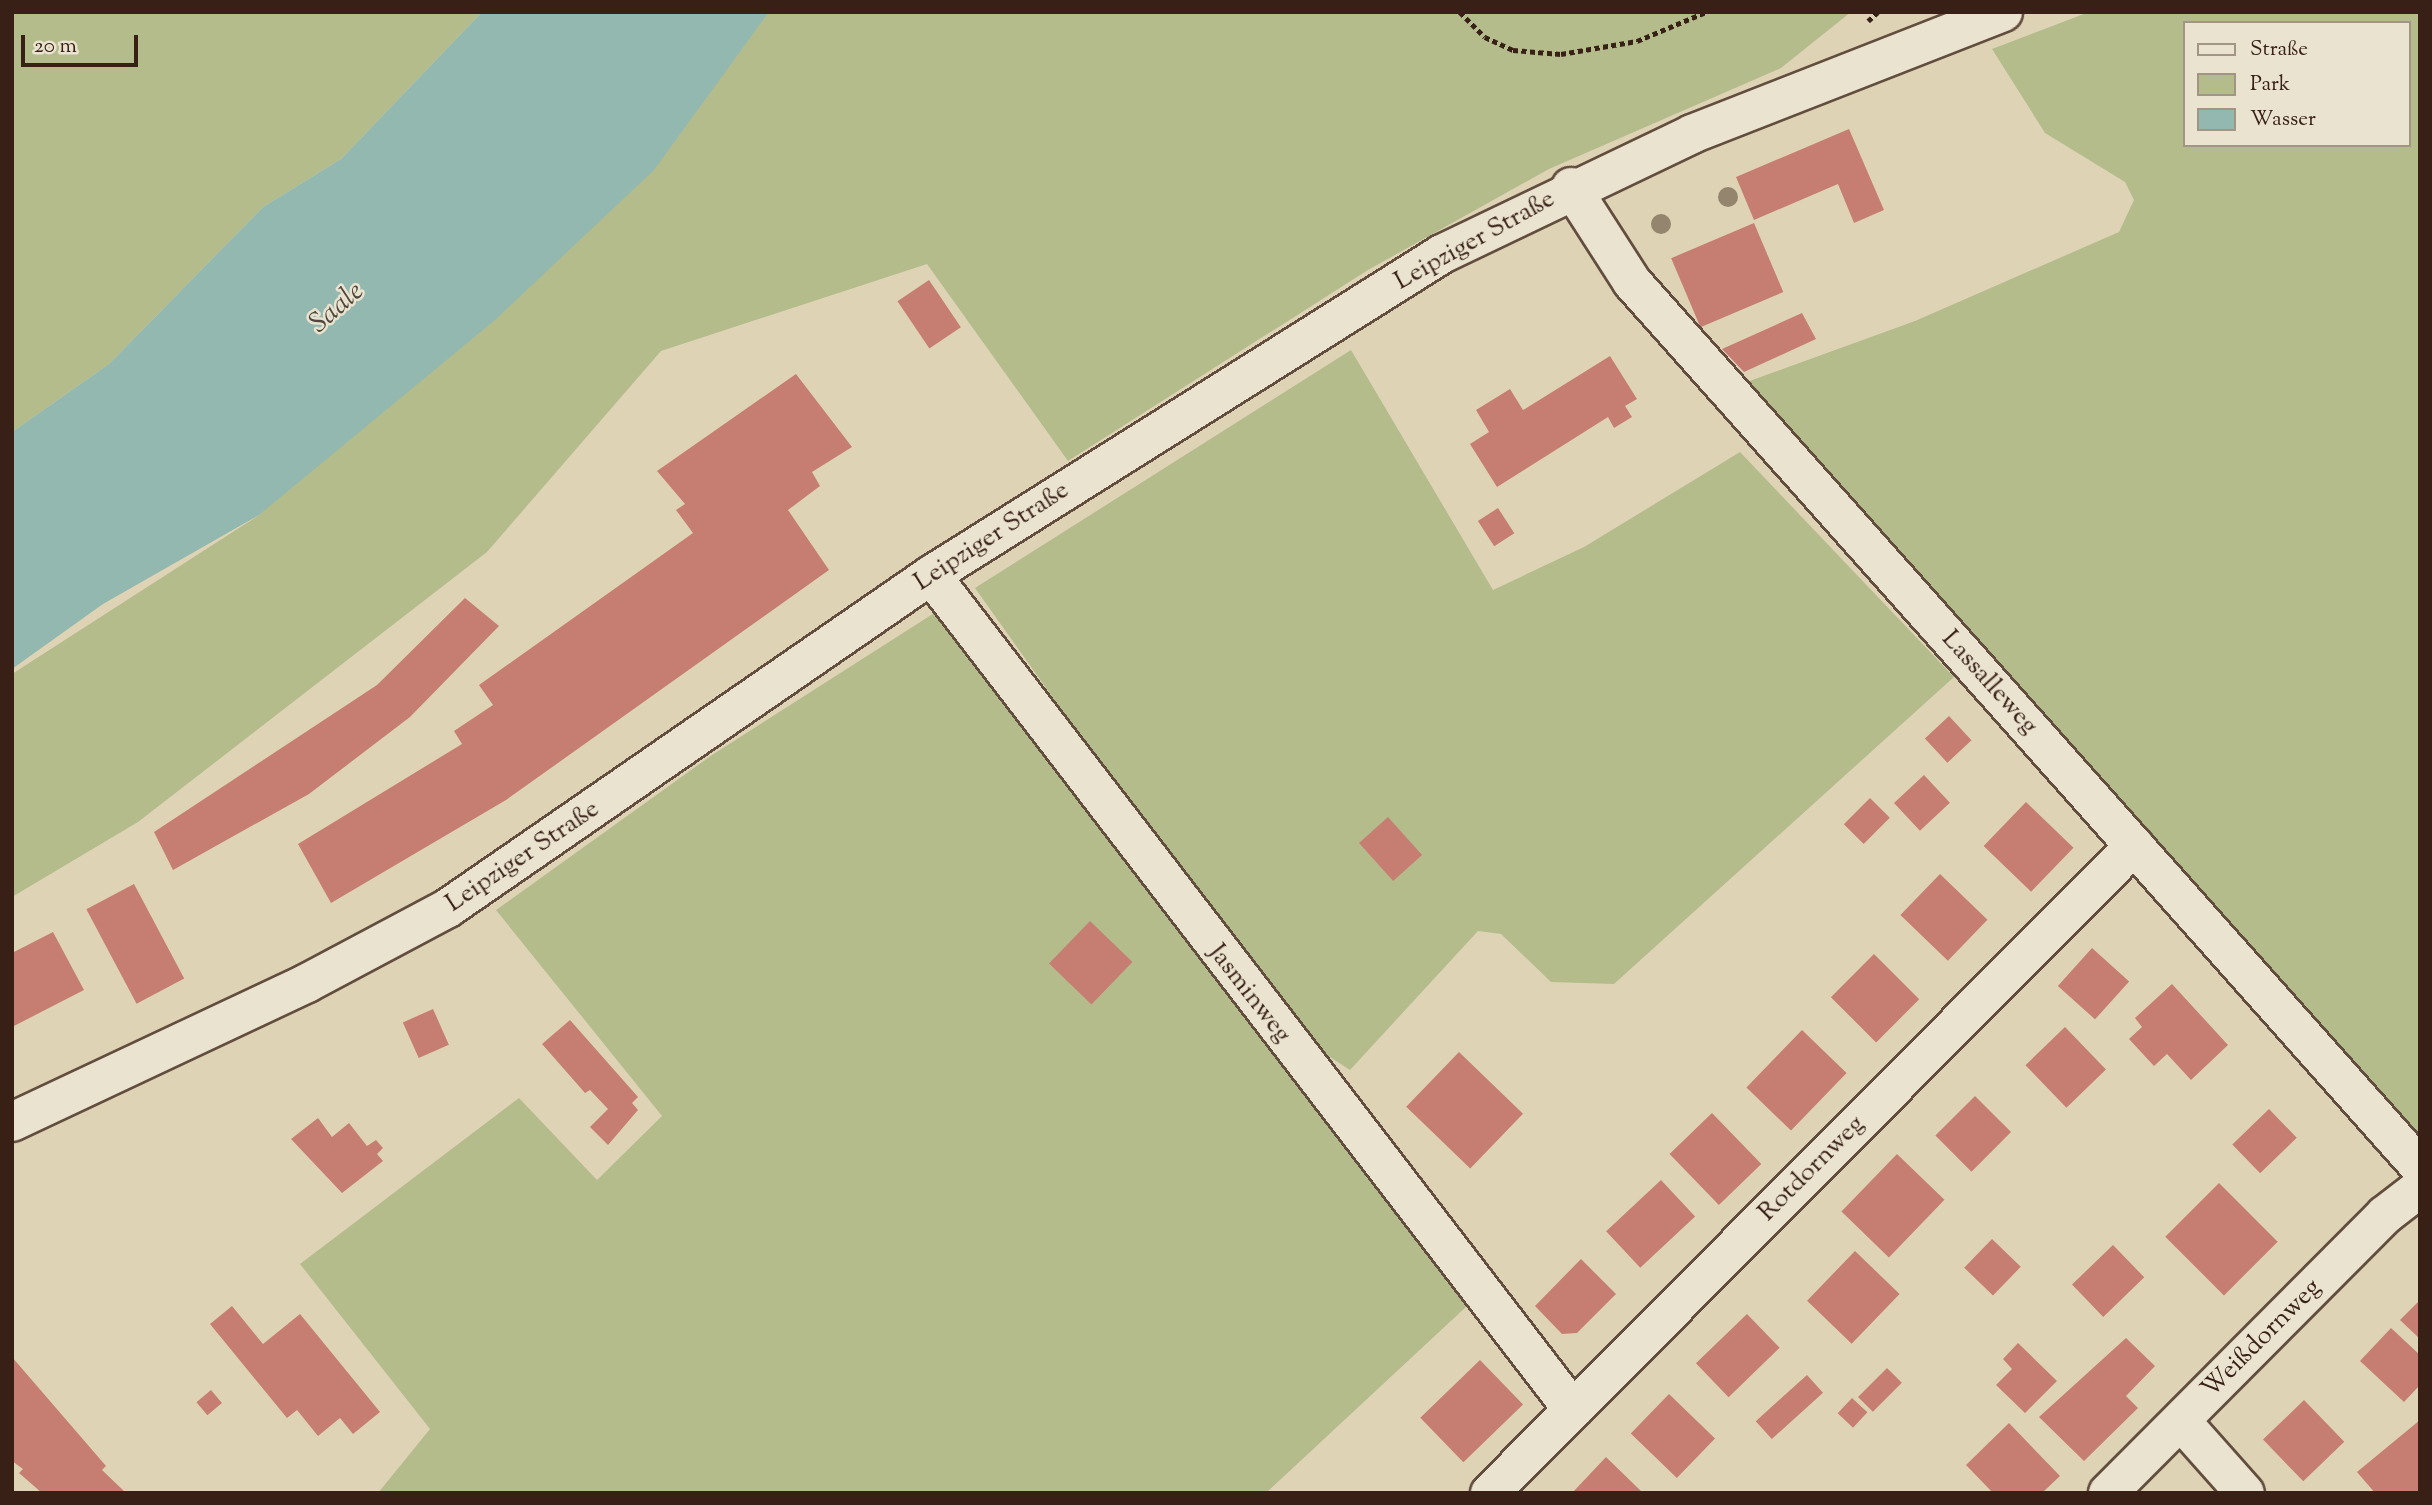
<!DOCTYPE html>
<html>
<head>
<meta charset="utf-8">
<style>
  body { margin:0 }
  #map { position:relative; width:2432px; height:1505px; overflow:hidden; background:#ded4b5; font-family:"Sorts Mill Goudy",serif }
  div>[style] { position:absolute }
  [style*='--x'] { left:calc(var(--x)*1px); top:calc(var(--y)*1px); width:calc(var(--w)*1px); rotate:calc(var(--a)*1deg) }
  .green>* { inset:0; background:#b4bc8c }
  .water>* { inset:0; background:#93b8af }
  .building>* { inset:0; background:#c77e72; transform-origin:0 0 }
  .path>* { height:4.5px; margin-top:-2.25px; transform-origin:0; background:repeating-linear-gradient(90deg,#382017 0 5px,transparent 0 8.5px) }
  .roads { filter:drop-shadow(2px 0 #624d3e) drop-shadow(-2px 0 #624d3e) drop-shadow(0 2px #624d3e) drop-shadow(0 -2px #624d3e) }
  .minor>* { height:38px; margin:-19px; padding:0 19px; transform-origin:19px; border-radius:19px; background:#eae3cf }
  .tertiary>* { height:38px; margin:-19px; padding:0 19px; transform-origin:19px; border-radius:19px; background:#eae3cf }
  .trees>* { width:20px; height:20px; margin:-10px; border-radius:50%; background:#94866e }
  span { translate:-50% -50%; white-space:nowrap; text-align:center; line-height:1.15; -webkit-text-stroke:5px #eae3cf; paint-order:stroke }
  .street-label { font-size:26px; color:#382017 }
  .water-label { font-size:28px; color:#4f463d; font-style:italic }
  .frame { position:absolute; inset:0; border:14px solid #382017; pointer-events:none }
  .legend { position:absolute; left:2183px; top:21px; width:228px; height:126px; box-sizing:border-box; background:#eae3cf; border:2px solid #a39585; margin:0; padding:9px 12px; list-style:none; font-size:21px; color:#382017 }
  .legend li { display:flex; align-items:center; gap:14px; height:35px }
  .legend b { width:35px; border:2px solid #a39585 }
  .scale { position:absolute; left:21px; top:35px; width:117px; height:32px; box-sizing:border-box; border:4px solid #382017; border-top:0; padding-left:9px; font-size:21px; line-height:24px; white-space:nowrap; color:#382017; -webkit-text-stroke:5px #eae3cf; paint-order:stroke }
</style>
</head>
<body>
<div id="map">
  <div class="green">
    <div style="clip-path:polygon(12px 12px,482px 12px,341px 159px,263px 207px,109px 364px,12px 432px)"></div>
    <div style="clip-path:polygon(757px 12px,1851px 12px,1781px 68px,1549px 169px,1368px 270px,1068px 461px,927px 264px,661px 351px,487px 552px,138px 822px,12px 897px,12px 674px,259px 515px)"></div>
    <div style="clip-path:polygon(evenodd,2089px 12px,2420px 12px,2420px 1141px,1744px 383px,1915px 321px,2119px 232px,2134px 200px,2125px 182px,2045px 133px,1992px 49px,2089px 12px,2185px 23px,2409px 23px,2409px 145px,2185px 145px,2185px 23px)"></div>
    <div style="clip-path:polygon(1351px 350px,1493px 590px,1584px 547px,1740px 452px,1954px 677px,1614px 984px,1551px 982px,1501px 934px,1478px 931px,1350px 1070px,1290px 1031px,975px 588px)"></div>
    <div style="clip-path:polygon(939px 610px,1467px 1306px,1266px 1493px,378px 1493px,430px 1429px,300px 1264px,519px 1098px,597px 1180px,662px 1116px,496px 910px,712px 755px)"></div>
  </div>
  <div class="water">
    <div style="clip-path:polygon(482px 12px,769px 12px,654px 170px,495px 320px,259px 515px,103px 604px,12px 669px,12px 432px,109px 364px,263px 207px,341px 159px)"></div>
  </div>
  <div class="building">
    <div style="clip-path:polygon(1849px 129px,1884px 210px,1854px 223px,1838px 184px,1754px 220px,1736px 177px)"></div>
    <div style="left:1754px;top:223px;width:75px;height:90px;rotate:67deg"></div>
    <div style="left:929px;top:280px;width:57px;height:38px;rotate:56deg"></div>
    <div style="clip-path:polygon(1802px 313px,1816px 339px,1744px 372px,1722px 349px)"></div>
    <div style="clip-path:polygon(1610px 356px,1637px 399px,1625px 406px,1632px 417px,1614px 428px,1608px 417px,1497px 487px,1470px 444px,1489px 432px,1476px 410px,1510px 389px,1523px 410px)"></div>
    <div style="clip-path:polygon(796px 374px,852px 447px,812px 472px,820px 486px,788px 510px,829px 570px,506px 800px,331px 903px,298px 844px,462px 744px,454px 731px,493px 705px,479px 685px,693px 533px,676px 510px,685px 504px,657px 471px)"></div>
    <div style="left:1498px;top:508px;width:30px;height:24px;rotate:57deg"></div>
    <div style="clip-path:polygon(465px 598px,499px 626px,410px 717px,309px 794px,173px 870px,154px 832px,377px 685px)"></div>
    <div style="left:1949px;top:716px;width:33px;height:33px;rotate:47deg"></div>
    <div style="left:1924px;top:775px;width:38px;height:41px;rotate:47deg"></div>
    <div style="left:1870px;top:798px;width:28px;height:37px;rotate:45deg"></div>
    <div style="left:2026px;top:802px;width:66px;height:61px;rotate:44deg"></div>
    <div style="left:1388px;top:817px;width:51px;height:39px;rotate:48deg"></div>
    <div style="left:1940px;top:874px;width:66px;height:57px;rotate:44deg"></div>
    <div style="left:134px;top:884px;width:107px;height:54px;rotate:62deg"></div>
    <div style="left:1090px;top:921px;width:59px;height:59px;rotate:44deg"></div>
    <div style="clip-path:polygon(53px 932px,84px 990px,12px 1027px,12px 953px)"></div>
    <div style="left:2092px;top:948px;width:50px;height:51px;rotate:42deg"></div>
    <div style="left:1874px;top:954px;width:64px;height:61px;rotate:45deg"></div>
    <div style="clip-path:polygon(2172px 984px,2228px 1045px,2191px 1080px,2167px 1054px,2154px 1066px,2129px 1039px,2142px 1027px,2135px 1018px)"></div>
    <div style="left:433px;top:1009px;width:39px;height:33px;rotate:66deg"></div>
    <div style="clip-path:polygon(570px 1020px,638px 1097px,632px 1103px,638px 1110px,608px 1145px,590px 1127px,608px 1109px,590px 1090px,585px 1093px,542px 1044px)"></div>
    <div style="left:2065px;top:1027px;width:59px;height:55px;rotate:46deg"></div>
    <div style="left:1802px;top:1030px;width:62px;height:80px;rotate:44deg"></div>
    <div style="left:1459px;top:1052px;width:89px;height:76px;rotate:44deg"></div>
    <div style="left:1975px;top:1096px;width:51px;height:56px;rotate:45deg"></div>
    <div style="left:2269px;top:1109px;width:40px;height:51px;rotate:46deg"></div>
    <div style="left:1712px;top:1113px;width:71px;height:59px;rotate:46deg"></div>
    <div style="clip-path:polygon(318px 1118px,332px 1137px,349px 1123px,367px 1146px,376px 1140px,383px 1148px,377px 1154px,383px 1161px,342px 1193px,291px 1139px)"></div>
    <div style="left:1897px;top:1154px;width:66px;height:80px;rotate:44deg"></div>
    <div style="left:1661px;top:1180px;width:50px;height:75px;rotate:47deg"></div>
    <div style="left:2219px;top:1183px;width:83px;height:76px;rotate:45deg"></div>
    <div style="left:1992px;top:1239px;width:40px;height:40px;rotate:44deg"></div>
    <div style="left:2113px;top:1245px;width:45px;height:57px;rotate:46deg"></div>
    <div style="left:1855px;top:1251px;width:62px;height:69px;rotate:44deg"></div>
    <div style="clip-path:polygon(1581px 1259px,1616px 1294px,1577px 1333px,1562px 1334px,1535px 1306px)"></div>
    <div style="clip-path:polygon(2420px 1300px,2420px 1339px,2400px 1320px)"></div>
    <div style="clip-path:polygon(232px 1306px,263px 1344px,300px 1314px,380px 1412px,353px 1434px,340px 1418px,318px 1436px,297px 1410px,287px 1418px,210px 1324px)"></div>
    <div style="left:1747px;top:1314px;width:47px;height:71px;rotate:46deg"></div>
    <div style="clip-path:polygon(2391px 1328px,2420px 1355px,2420px 1385px,2404px 1402px,2360px 1361px)"></div>
    <div style="clip-path:polygon(2126px 1338px,2155px 1366px,2126px 1396px,2138px 1408px,2084px 1461px,2039px 1417px)"></div>
    <div style="clip-path:polygon(2018px 1343px,2057px 1381px,2025px 1413px,1996px 1385px,2012px 1369px,2003px 1359px)"></div>
    <div style="clip-path:polygon(12px 1357px,106px 1466px,102px 1470px,126px 1493px,42px 1493px,19px 1473px,23px 1469px,12px 1461px)"></div>
    <div style="left:1480px;top:1360px;width:62px;height:83px;rotate:46deg"></div>
    <div style="left:1887px;top:1368px;width:21px;height:41px;rotate:45deg"></div>
    <div style="left:1807px;top:1375px;width:24px;height:69px;rotate:48deg"></div>
    <div style="left:211px;top:1390px;width:17px;height:19px;rotate:50deg"></div>
    <div style="left:1669px;top:1394px;width:64px;height:55px;rotate:44deg"></div>
    <div style="left:1852px;top:1398px;width:21px;height:21px;rotate:43deg"></div>
    <div style="left:2304px;top:1400px;width:58px;height:57px;rotate:46deg"></div>
    <div style="clip-path:polygon(2420px 1420px,2420px 1493px,2375px 1493px,2357px 1472px)"></div>
    <div style="clip-path:polygon(2009px 1423px,2060px 1476px,2042px 1493px,1993px 1493px,1966px 1465px)"></div>
    <div style="clip-path:polygon(1606px 1457px,1643px 1493px,1572px 1493px)"></div>
  </div>
  <div class="path">
    <div style="--x:1460;--y:12;--w:35;--a:45"></div>
    <div style="--x:1485;--y:37;--w:31;--a:25"></div>
    <div style="--x:1513;--y:50;--w:48;--a:4.8"></div>
    <div style="--x:1561;--y:54;--w:77;--a:-9.7"></div>
    <div style="--x:1637;--y:41;--w:75;--a:-22.8"></div>
    <div style="--x:1868;--y:21;--w:13;--a:-42"></div>
  </div>
  <div class="roads">
    <div class="minor">
      <div style="--x:1571;--y:187;--w:113;--a:57.3"></div>
      <div style="--x:1632;--y:282;--w:1185;--a:48.32"></div>
      <div style="--x:931;--y:575;--w:1053;--a:52.44"></div>
      <div style="--x:2181;--y:1421;--w:96;--a:48.4"></div>
      <div style="--x:1490;--y:1493;--w:913;--a:-45.13"></div>
      <div style="--x:2108;--y:1493;--w:392;--a:-45.1"></div>
      <div style="--x:2385;--y:1215;--w:44;--a:-37.6"></div>
    </div>
    <div class="tertiary">
      <div style="--x:12;--y:1122;--w:326;--a:-25.2"></div>
      <div style="--x:307;--y:983;--w:160;--a:-28"></div>
      <div style="--x:448;--y:908;--w:587;--a:-34.58"></div>
      <div style="--x:931;--y:575;--w:603;--a:-32.14"></div>
      <div style="--x:1442;--y:254;--w:277;--a:-25.6"></div>
      <div style="--x:1692;--y:134;--w:334;--a:-21.4"></div>
    </div>
  </div>
  <div class="trees">
    <div style="left:1728px;top:197px"></div>
    <div style="left:1661px;top:224px"></div>
  </div>
  <div class="street-label">
    <span style="left:1475px;top:241px;rotate:-29deg">Leipziger Straße</span>
    <span style="left:992px;top:537px;rotate:-33deg">Leipziger Straße</span>
    <span style="left:1989px;top:683px;rotate:48deg">Lassalleweg</span>
    <span style="left:523px;top:857px;rotate:-34deg">Leipziger Straße</span>
    <span style="left:1249px;top:994px;rotate:52deg">Jasminweg</span>
    <span style="left:1812px;top:1169px;rotate:-45deg">Rotdornweg</span>
    <span style="left:2262px;top:1339px;rotate:-45deg">Weißdornweg</span>
  </div>
  <div class="water-label">
    <span style="left:337px;top:308px;rotate:-41deg">Saale</span>
  </div>
  <div class="frame"></div>
  <ul class="legend">
  <li><b style="height:9px;background:#eae3cf"></b>Straße</li>
  <li><b style="height:19px;background:#b4bc8c"></b>Park</li>
  <li><b style="height:19px;background:#93b8af"></b>Wasser</li>
  </ul>
  <div class="scale">20 m</div>
</div>
</body>
</html>
